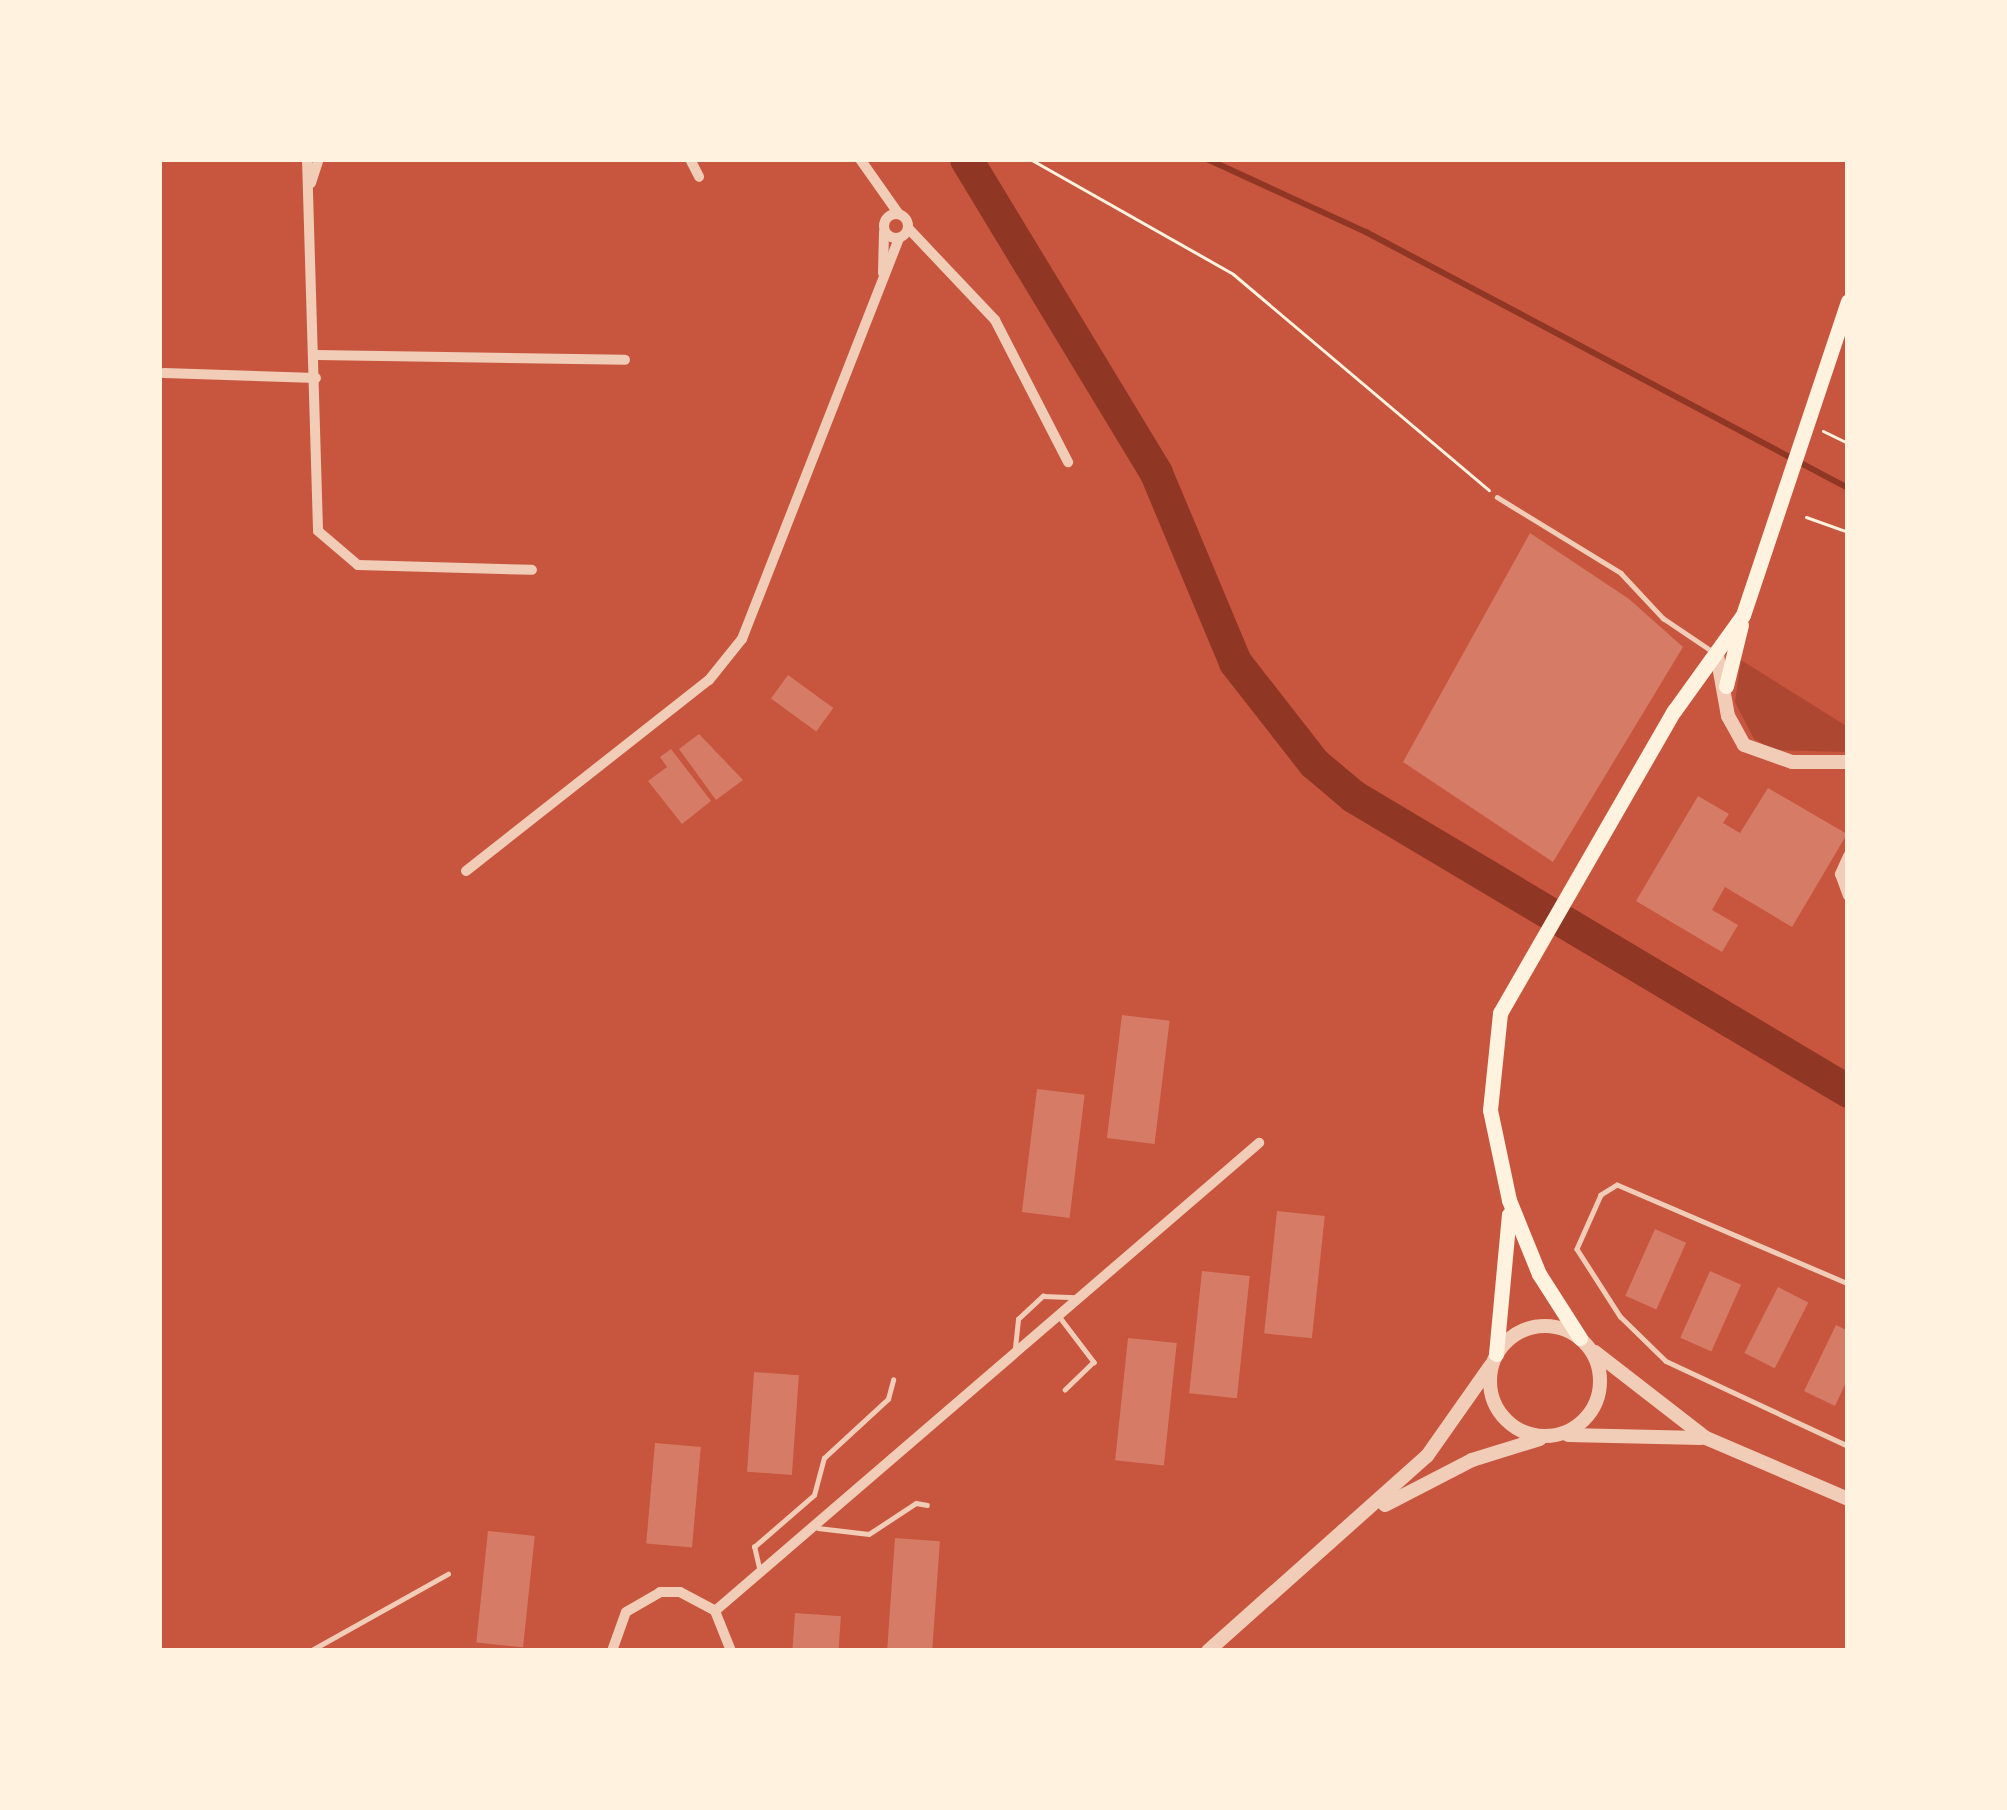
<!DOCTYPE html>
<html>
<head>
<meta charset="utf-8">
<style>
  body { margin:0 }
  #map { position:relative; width:2007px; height:1810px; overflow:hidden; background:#c8553d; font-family:"Zilla Slab",serif }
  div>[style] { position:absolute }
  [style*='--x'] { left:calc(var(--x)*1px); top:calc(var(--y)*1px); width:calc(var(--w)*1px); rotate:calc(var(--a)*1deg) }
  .green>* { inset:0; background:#ae4732 }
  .stream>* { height:6px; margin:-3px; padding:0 3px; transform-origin:3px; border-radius:3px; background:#8f3625 }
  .river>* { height:33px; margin:-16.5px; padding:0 16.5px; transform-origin:16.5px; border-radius:16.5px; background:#8f3625 }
  .building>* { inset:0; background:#d67c66; transform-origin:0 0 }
  .path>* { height:3px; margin:-1.5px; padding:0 1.5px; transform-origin:1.5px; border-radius:1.5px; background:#fff3e0 }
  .service>* { height:4.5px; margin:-2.25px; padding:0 2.25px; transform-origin:2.25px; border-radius:2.25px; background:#f1ccb7 }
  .minor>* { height:10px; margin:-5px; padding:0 5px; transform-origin:5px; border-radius:5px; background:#f1ccb7 }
  .minor>.ring { margin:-5px; padding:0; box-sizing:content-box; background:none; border:10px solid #f1ccb7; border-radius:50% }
  .tertiary>* { height:14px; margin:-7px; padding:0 7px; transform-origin:7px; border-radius:7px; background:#f1ccb7 }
  .tertiary>.ring { margin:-7px; padding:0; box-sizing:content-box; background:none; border:14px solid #f1ccb7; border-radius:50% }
  .secondary>* { height:15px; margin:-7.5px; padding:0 7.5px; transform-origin:7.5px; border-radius:7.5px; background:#fff3e0 }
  span { translate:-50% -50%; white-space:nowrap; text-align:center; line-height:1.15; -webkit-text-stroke:9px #fff3e0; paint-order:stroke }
  .frame { position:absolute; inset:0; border:162px solid #fff3e0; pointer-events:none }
</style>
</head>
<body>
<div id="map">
  <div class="green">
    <div style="clip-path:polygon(1741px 660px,1848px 727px,1848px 752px,1773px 750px,1754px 739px,1735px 702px)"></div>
  </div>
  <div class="stream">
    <div style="--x:1207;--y:159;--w:175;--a:24.7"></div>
    <div style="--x:1366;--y:232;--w:546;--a:27.97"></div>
  </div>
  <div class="river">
    <div style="--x:966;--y:159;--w:367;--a:58.8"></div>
    <div style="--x:1156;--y:473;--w:205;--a:67.3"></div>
    <div style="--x:1235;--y:662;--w:128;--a:52"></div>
    <div style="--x:1314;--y:763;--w:51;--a:40.2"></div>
    <div style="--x:1353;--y:796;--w:576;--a:30.79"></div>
  </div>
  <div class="building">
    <div style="clip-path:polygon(1530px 533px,1629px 599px,1683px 647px,1553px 862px,1403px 762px)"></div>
    <div style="left:788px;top:675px;width:56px;height:29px;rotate:36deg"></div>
    <div style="clip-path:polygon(699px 734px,743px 780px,716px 800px,679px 749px)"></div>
    <div style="clip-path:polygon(671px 749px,711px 801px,682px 824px,648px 781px,667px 767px,660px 757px)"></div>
    <div style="clip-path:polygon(1768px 788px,1847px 834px,1792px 927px,1725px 887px,1712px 910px,1738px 925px,1722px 952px,1636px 901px,1698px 796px,1729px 814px,1723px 823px,1740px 833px)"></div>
    <div style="left:1122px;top:1015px;width:48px;height:124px;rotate:7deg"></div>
    <div style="left:1037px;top:1089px;width:48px;height:124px;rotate:7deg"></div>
    <div style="left:1277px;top:1211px;width:48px;height:123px;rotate:6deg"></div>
    <div style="left:1655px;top:1229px;width:34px;height:73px;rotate:24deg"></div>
    <div style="left:1202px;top:1271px;width:48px;height:123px;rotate:6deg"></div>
    <div style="left:1710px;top:1271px;width:34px;height:73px;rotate:24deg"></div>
    <div style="left:1778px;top:1287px;width:34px;height:74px;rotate:27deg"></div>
    <div style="clip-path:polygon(1836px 1325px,1848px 1331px,1848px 1378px,1835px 1406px,1804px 1391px)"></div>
    <div style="left:1128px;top:1338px;width:49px;height:123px;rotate:6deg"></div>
    <div style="left:754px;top:1372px;width:45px;height:100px;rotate:4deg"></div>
    <div style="left:655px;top:1443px;width:46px;height:101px;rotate:5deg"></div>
    <div style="left:488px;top:1531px;width:47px;height:112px;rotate:6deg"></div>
    <div style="left:895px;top:1538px;width:45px;height:113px;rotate:4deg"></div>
    <div style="left:795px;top:1613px;width:46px;height:38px;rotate:4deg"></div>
  </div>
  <div class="path">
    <div style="--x:1030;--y:159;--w:233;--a:29.5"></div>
    <div style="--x:1233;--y:274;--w:335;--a:40.2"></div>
    <div style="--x:1823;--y:431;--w:28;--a:26"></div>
    <div style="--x:1806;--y:517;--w:45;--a:19.7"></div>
  </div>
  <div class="service">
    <div style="--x:1497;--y:497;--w:145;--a:31.5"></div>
    <div style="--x:1621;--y:573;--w:62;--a:47"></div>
    <div style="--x:1663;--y:618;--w:59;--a:34"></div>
    <div style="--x:1848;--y:1284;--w:251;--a:-156.8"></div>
    <div style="--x:1617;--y:1185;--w:19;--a:148"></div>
    <div style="--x:1601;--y:1195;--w:59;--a:114"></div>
    <div style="--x:1577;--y:1249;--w:80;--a:57.3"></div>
    <div style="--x:1620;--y:1316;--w:64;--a:44.4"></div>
    <div style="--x:1666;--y:1361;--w:201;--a:25"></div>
    <div style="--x:1059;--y:1316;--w:58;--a:52.7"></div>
    <div style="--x:1094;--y:1362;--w:40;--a:136"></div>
    <div style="--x:1015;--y:1348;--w:29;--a:-84"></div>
    <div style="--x:1018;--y:1319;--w:34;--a:-43"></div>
    <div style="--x:1043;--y:1296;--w:32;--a:2"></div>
    <div style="--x:818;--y:1528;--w:51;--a:6.7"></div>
    <div style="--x:869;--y:1534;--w:56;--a:-33.4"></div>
    <div style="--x:916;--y:1503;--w:11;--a:10"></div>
    <div style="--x:760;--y:1572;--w:26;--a:-103"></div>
    <div style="--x:754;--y:1547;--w:79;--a:-40.9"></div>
    <div style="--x:814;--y:1495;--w:38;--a:-75"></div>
    <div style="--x:824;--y:1458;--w:87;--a:-42.7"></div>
    <div style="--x:888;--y:1399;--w:20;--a:-75"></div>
    <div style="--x:310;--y:1651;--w:158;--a:-29.2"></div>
  </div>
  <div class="minor">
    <div style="--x:307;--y:159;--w:372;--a:88.3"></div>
    <div style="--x:318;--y:531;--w:52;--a:40.4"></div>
    <div style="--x:358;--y:565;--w:174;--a:1.6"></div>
    <div style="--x:690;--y:159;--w:20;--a:63"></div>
    <div style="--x:860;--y:159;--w:66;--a:54.9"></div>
    <div style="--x:311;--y:183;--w:25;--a:-72"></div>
    <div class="ring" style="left:884px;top:214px;width:14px;height:14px"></div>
    <div style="--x:908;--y:228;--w:127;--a:46.6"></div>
    <div style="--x:995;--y:320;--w:160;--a:62.8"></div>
    <div style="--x:883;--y:273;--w:41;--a:-88.6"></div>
    <div style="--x:316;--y:355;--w:309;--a:0.9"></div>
    <div style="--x:164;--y:373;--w:152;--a:1.9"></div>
    <div style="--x:1848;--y:856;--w:20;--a:114"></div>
    <div style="--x:1840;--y:874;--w:23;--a:70"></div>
    <div style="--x:466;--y:871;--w:309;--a:-38.2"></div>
    <div style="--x:709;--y:680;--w:53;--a:-51.2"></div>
    <div style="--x:742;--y:639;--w:431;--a:-68.6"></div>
    <div style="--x:715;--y:1611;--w:718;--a:-40.71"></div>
    <div style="--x:612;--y:1651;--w:41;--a:-70.3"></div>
    <div style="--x:626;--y:1612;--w:39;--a:-30"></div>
    <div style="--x:660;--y:1592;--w:20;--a:0"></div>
    <div style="--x:680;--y:1592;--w:40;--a:28"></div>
    <div style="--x:715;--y:1611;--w:43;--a:68.2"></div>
  </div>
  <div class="tertiary">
    <div style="--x:1717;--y:655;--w:62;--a:79.8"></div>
    <div style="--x:1728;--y:716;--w:33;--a:61"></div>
    <div style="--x:1744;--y:745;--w:51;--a:19.5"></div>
    <div style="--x:1792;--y:762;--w:56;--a:0"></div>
    <div class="ring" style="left:1490px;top:1326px;width:96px;height:96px"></div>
    <div style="--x:1595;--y:1352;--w:140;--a:37.8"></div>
    <div style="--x:1706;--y:1438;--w:155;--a:23.2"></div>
    <div style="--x:1568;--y:1435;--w:133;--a:1.3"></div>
    <div style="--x:1385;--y:1505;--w:98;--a:-27.3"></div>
    <div style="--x:1472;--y:1460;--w:71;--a:-17.2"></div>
    <div style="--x:1208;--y:1651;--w:293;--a:-41.7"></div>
    <div style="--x:1427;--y:1456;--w:111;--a:-54.9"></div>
  </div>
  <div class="secondary">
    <div style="--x:1726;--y:686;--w:63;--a:-76.2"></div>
    <div style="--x:1580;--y:1338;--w:76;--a:-122.6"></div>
    <div style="--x:1539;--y:1274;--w:80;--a:-112.1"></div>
    <div style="--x:1509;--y:1200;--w:92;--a:-101.9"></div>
    <div style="--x:1490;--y:1110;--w:98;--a:-84.1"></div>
    <div style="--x:1500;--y:1013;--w:349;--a:-60.1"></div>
    <div style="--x:1674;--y:711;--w:118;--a:-54.3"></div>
    <div style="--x:1743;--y:615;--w:331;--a:-71.5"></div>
    <div style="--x:1496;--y:1354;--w:140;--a:-84.7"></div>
  </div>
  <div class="frame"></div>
</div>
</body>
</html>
